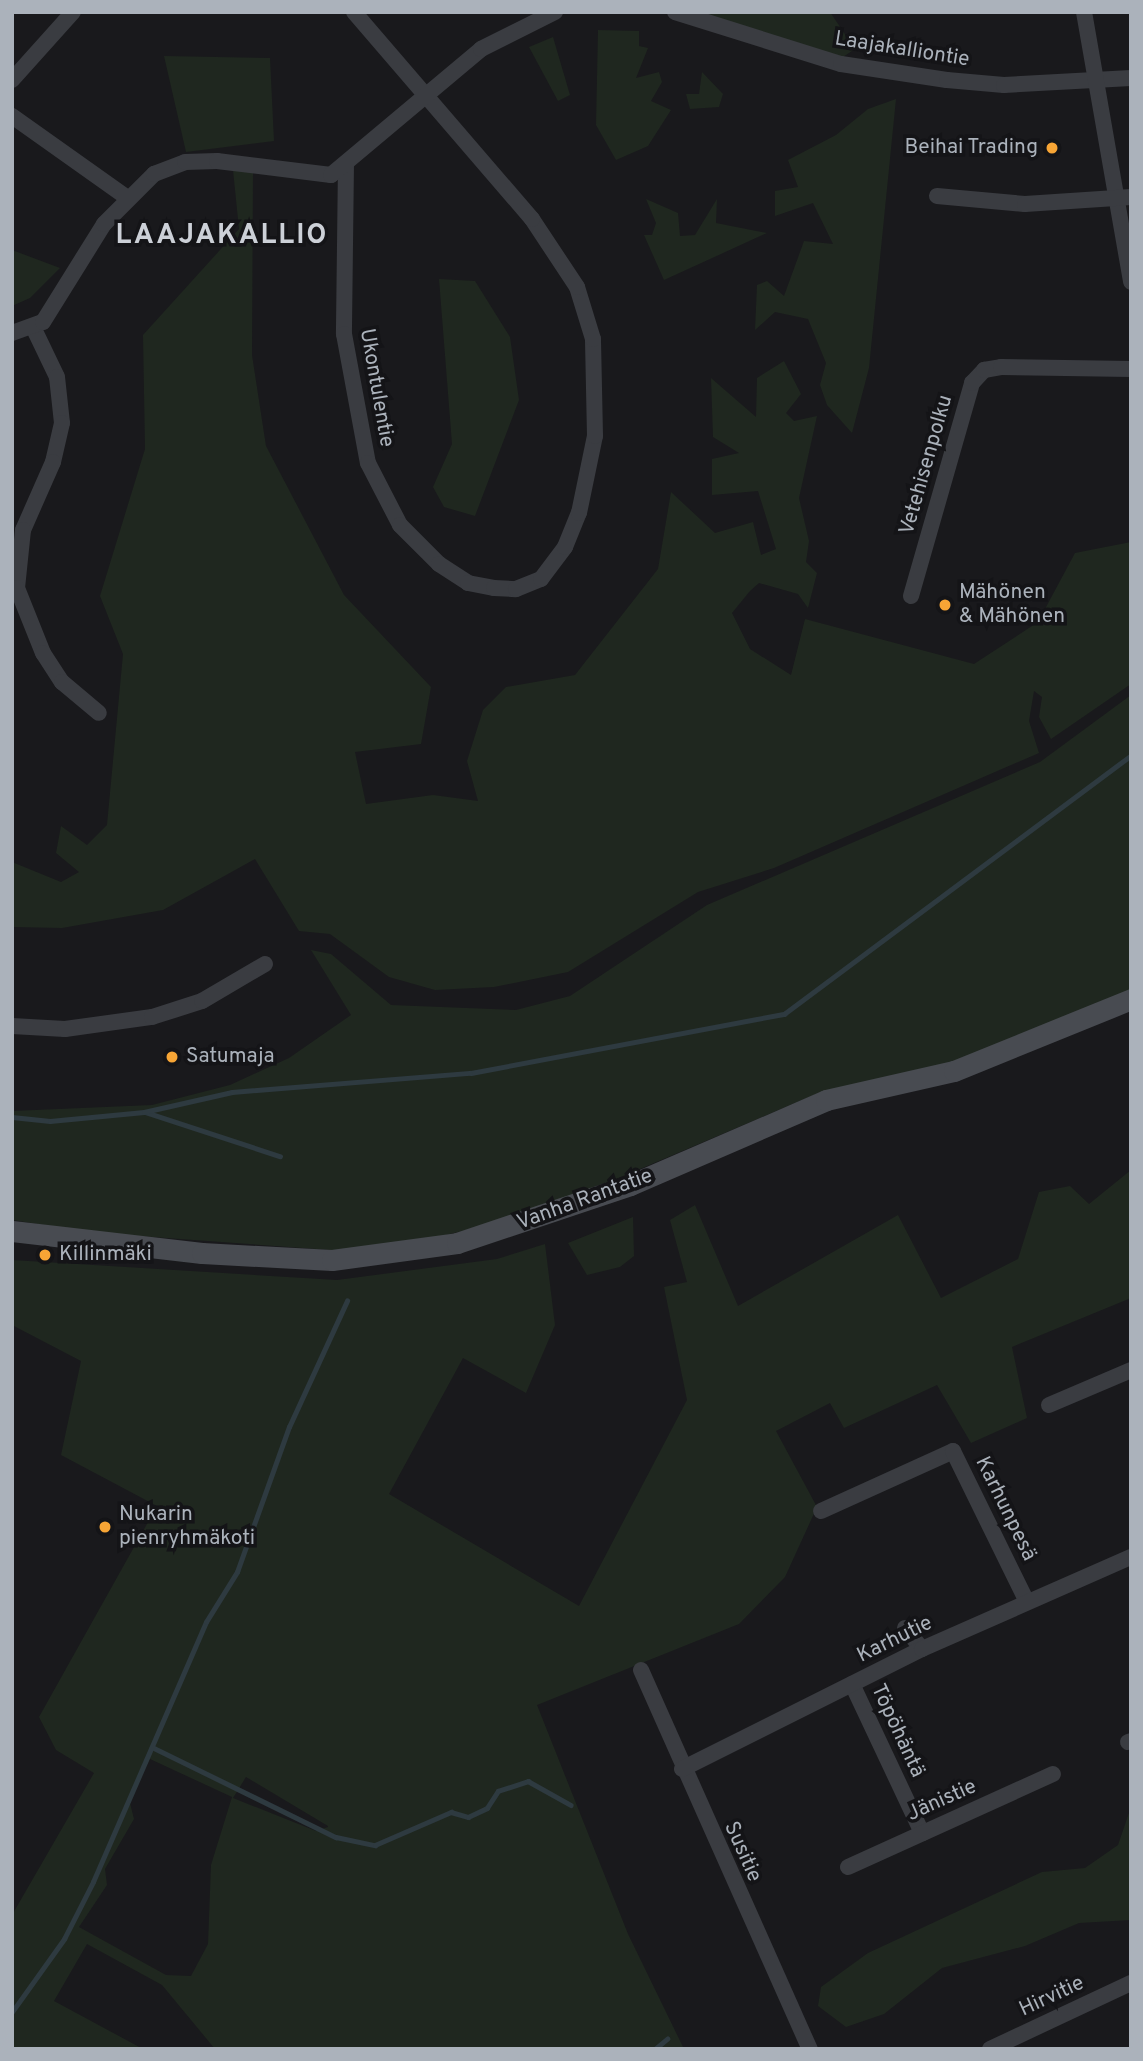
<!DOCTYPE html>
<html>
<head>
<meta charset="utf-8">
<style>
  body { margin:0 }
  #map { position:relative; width:1143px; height:2061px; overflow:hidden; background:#19191c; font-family:Overpass,sans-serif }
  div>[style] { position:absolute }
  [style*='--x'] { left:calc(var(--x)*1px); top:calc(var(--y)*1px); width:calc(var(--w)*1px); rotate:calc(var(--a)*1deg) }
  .green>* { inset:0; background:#1f271f }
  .stream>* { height:4.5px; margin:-2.25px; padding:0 2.25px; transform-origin:2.25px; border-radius:2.25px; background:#2e3a40 }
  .street>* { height:16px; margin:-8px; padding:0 8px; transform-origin:8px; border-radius:8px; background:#3a3c41 }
  .secondary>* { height:21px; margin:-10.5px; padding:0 10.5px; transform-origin:10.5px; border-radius:10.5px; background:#484b51 }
  .dots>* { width:19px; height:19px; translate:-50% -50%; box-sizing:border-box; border:4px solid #141417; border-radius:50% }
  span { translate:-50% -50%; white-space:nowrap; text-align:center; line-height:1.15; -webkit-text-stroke:7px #141417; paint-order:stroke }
  .street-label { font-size:21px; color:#abb2bb }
  .poi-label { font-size:21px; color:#abb2bb }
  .right { translate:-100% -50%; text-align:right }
  .left { translate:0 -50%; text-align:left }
  .district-label { font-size:28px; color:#ccd0d7; font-weight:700; letter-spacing:2px }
  .frame { position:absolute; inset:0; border:14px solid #abb2bb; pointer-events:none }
</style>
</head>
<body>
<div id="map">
  <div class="green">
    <div style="clip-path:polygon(695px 12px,830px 12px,855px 49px,843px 57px)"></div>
    <div style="clip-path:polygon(598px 30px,639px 31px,639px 46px,648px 48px,636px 78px,659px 72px,662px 82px,651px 101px,671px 110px,648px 146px,616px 160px,596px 125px)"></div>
    <div style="clip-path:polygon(553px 37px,570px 95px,558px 101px,529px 47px)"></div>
    <div style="clip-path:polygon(164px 56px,270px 58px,274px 141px,186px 152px)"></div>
    <div style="clip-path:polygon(702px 72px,723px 94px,719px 107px,690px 109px,686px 94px,699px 94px)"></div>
    <div style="clip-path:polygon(896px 99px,869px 368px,852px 433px,827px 405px,820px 385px,826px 363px,808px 319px,775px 312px,755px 330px,757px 285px,767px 281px,784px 296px,804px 241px,833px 244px,813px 203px,775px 216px,775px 191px,798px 187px,788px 160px,836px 135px,868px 109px)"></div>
    <div style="clip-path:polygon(233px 170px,253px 171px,252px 355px,266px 446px,344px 595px,431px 687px,421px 744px,355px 752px,366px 804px,433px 795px,478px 801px,467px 761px,483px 710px,506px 687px,575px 675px,658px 569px,671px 492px,715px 533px,753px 522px,761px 555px,776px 549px,758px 491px,712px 495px,712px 459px,739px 453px,713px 437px,711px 378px,756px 417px,757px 378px,784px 361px,801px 394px,786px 413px,794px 421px,817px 416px,799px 498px,809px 541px,806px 562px,817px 573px,808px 608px,798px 594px,759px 583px,750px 591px,732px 613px,750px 649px,791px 675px,805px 619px,974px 664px,1038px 622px,1075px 553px,1131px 542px,1131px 684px,1051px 739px,1039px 717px,1042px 697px,1034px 691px,1029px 721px,1039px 753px,774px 868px,698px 892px,568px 972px,494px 987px,435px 990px,389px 977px,330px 934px,299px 931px,255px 859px,163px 910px,62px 928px,12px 927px,12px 862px,61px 882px,79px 872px,56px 853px,61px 826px,87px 845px,107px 825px,123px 654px,100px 596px,145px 449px,143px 335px,239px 229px)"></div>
    <div style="clip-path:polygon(646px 199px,678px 213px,680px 236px,695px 235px,717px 199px,716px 223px,767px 233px,664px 280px,644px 235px,652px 235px,656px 223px)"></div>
    <div style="clip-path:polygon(12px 250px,60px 268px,30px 298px,12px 306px)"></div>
    <div style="clip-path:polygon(439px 279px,475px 281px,510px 337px,519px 400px,475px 516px,444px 507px,433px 487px,452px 444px)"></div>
    <div style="clip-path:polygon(1131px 695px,1131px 990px,962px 1060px,821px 1092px,600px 1186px,487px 1225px,372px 1253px,97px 1233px,12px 1220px,12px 1111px,152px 1105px,230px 1085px,289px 1058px,351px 1015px,311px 950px,331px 954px,391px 1005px,516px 1010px,570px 996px,707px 905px,1040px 762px)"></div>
    <div style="clip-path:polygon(evenodd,1131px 1170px,1131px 1298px,1012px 1347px,1027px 1418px,971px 1443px,937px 1385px,844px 1428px,830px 1403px,776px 1431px,817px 1507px,785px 1577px,739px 1624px,537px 1705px,628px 1934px,684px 2049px,215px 2049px,162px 1985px,87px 1944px,54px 2001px,143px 2049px,12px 2049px,12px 1915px,94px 1773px,56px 1750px,39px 1717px,157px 1506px,61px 1455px,81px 1361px,12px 1325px,12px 1260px,337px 1280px,497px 1259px,545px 1244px,555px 1325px,526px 1393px,463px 1358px,389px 1494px,579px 1606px,687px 1400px,664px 1287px,687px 1282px,670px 1220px,695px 1205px,738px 1306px,898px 1215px,941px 1298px,1018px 1259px,1039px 1192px,1070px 1186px,1089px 1204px,1131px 1170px,150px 1759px,232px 1797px,211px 1865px,208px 1944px,191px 1976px,166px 1975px,79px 1927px,107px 1885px,105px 1869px,134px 1819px,129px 1799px,150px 1759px,1131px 1170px,246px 1777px,328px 1826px,328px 1827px,316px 1831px,233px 1798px,246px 1777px)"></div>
    <div style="clip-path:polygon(633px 1217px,634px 1256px,620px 1267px,587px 1275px,568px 1243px)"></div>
    <div style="clip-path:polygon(1131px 1807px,1131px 1920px,1079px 1923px,1025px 1946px,942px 1968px,884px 2014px,846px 2027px,818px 2006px,821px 1987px,868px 1953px,1042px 1872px,1085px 1868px,1118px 1845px)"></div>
  </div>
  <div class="stream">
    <div style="--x:471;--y:1073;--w:319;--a:-10.7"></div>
    <div style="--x:784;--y:1014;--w:433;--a:-36.7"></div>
    <div style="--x:145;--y:1112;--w:142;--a:18.1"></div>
    <div style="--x:12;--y:1117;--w:38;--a:6"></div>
    <div style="--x:50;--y:1121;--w:94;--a:-5.5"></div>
    <div style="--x:144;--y:1112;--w:90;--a:-12.8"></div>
    <div style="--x:232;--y:1092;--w:238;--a:-4.6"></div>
    <div style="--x:152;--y:1747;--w:205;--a:26.1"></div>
    <div style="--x:336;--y:1837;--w:40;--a:12"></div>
    <div style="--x:375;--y:1845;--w:83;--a:-23.5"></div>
    <div style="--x:451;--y:1812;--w:18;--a:16"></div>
    <div style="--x:468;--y:1817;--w:21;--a:-25"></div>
    <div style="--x:487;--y:1808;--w:20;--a:-57"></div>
    <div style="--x:498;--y:1791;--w:32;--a:-18"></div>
    <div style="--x:528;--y:1781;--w:49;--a:29.2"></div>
    <div style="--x:12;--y:2012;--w:90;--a:-54.5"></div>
    <div style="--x:64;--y:1939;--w:64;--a:-63"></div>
    <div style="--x:93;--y:1882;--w:283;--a:-66.5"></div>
    <div style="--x:206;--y:1622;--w:59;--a:-58.2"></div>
    <div style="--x:237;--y:1572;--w:154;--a:-70.3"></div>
    <div style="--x:289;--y:1427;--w:139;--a:-65.3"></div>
    <div style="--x:655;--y:2049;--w:16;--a:-40"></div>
  </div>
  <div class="street">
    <div style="--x:675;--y:12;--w:174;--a:17.4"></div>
    <div style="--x:841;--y:64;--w:107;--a:8.6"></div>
    <div style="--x:947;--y:80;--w:57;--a:5"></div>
    <div style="--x:1004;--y:85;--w:127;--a:-3.2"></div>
    <div style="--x:1084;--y:12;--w:274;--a:80.1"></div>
    <div style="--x:12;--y:80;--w:91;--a:-48.1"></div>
    <div style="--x:12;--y:116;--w:140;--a:35.4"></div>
    <div style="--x:346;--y:163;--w:171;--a:90.7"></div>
    <div style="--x:344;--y:334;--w:131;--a:79.5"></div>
    <div style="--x:368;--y:463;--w:70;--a:62.7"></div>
    <div style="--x:400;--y:525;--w:55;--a:45"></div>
    <div style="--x:439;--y:564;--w:35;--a:33"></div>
    <div style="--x:468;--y:583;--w:26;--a:11"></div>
    <div style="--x:494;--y:588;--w:22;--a:3"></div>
    <div style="--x:516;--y:589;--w:27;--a:-22"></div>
    <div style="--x:541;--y:579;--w:40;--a:-53"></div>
    <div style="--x:565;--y:547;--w:37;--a:-68"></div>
    <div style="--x:579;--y:513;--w:79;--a:-78.3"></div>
    <div style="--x:595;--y:436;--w:97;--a:-91.2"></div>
    <div style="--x:593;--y:339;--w:54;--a:-107.1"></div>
    <div style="--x:577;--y:287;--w:82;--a:-123.5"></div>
    <div style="--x:532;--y:219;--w:273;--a:-130.7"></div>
    <div style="--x:937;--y:196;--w:88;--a:5.2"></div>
    <div style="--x:1025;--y:204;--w:106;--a:-3.8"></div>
    <div style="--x:34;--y:329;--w:53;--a:64.4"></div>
    <div style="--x:57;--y:377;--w:46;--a:83.8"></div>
    <div style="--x:62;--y:423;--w:40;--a:103"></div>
    <div style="--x:53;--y:462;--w:74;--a:113.8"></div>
    <div style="--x:23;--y:530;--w:58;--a:95.9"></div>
    <div style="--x:17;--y:588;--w:70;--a:68.2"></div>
    <div style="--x:43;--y:653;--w:35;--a:57"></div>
    <div style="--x:62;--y:682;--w:48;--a:40"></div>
    <div style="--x:12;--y:333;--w:33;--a:-20"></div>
    <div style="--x:43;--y:322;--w:115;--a:-58.1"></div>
    <div style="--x:104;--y:224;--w:71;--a:-45"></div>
    <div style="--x:154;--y:174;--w:33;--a:-21"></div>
    <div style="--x:185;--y:162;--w:32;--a:-2"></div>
    <div style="--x:217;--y:161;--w:115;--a:7"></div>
    <div style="--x:331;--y:175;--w:196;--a:-40"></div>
    <div style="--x:481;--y:49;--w:83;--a:-26.6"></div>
    <div style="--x:911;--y:596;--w:222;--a:-74"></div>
    <div style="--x:972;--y:383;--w:18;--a:-47"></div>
    <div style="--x:984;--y:370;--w:17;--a:-10"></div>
    <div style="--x:1001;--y:367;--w:130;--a:0.9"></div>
    <div style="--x:12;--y:1026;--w:53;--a:3.2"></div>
    <div style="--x:65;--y:1029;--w:88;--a:-7.9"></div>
    <div style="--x:152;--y:1017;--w:52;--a:-17.7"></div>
    <div style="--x:202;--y:1001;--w:73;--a:-30.4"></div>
    <div style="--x:1049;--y:1405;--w:89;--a:-23.1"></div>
    <div style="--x:821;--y:1511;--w:145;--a:-24.4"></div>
    <div style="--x:953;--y:1451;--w:168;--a:63.9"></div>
    <div style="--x:905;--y:1628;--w:27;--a:51"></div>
    <div style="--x:641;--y:1670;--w:415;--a:66"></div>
    <div style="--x:852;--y:1684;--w:165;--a:64.8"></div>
    <div style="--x:1128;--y:1742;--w:3;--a:-18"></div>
    <div style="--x:682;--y:1769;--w:268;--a:-26.6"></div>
    <div style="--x:922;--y:1649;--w:228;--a:-23.8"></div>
    <div style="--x:848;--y:1867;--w:225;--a:-24.4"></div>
    <div style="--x:990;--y:2049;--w:156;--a:-25.1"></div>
  </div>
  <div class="secondary">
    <div style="--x:12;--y:1231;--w:191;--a:6.6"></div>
    <div style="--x:202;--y:1253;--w:130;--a:3.1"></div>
    <div style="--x:332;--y:1260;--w:126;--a:-7.7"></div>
    <div style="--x:457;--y:1243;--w:182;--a:-18.5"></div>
    <div style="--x:630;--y:1185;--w:214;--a:-23.4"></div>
    <div style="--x:826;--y:1100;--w:131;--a:-12.8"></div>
    <div style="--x:954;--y:1071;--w:191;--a:-22.1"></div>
  </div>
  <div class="dots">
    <div style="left:1052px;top:148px;background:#f7a535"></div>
    <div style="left:945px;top:605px;background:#f7a535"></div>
    <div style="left:172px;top:1057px;background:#f7a535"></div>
    <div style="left:45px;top:1255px;background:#f7a535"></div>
    <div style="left:105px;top:1527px;background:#f7a535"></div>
  </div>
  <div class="street-label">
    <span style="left:902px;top:50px;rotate:9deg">Laajakalliontie</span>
    <span style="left:376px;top:388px;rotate:80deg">Ukontulentie</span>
    <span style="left:927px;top:465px;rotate:-74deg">Vetehisenpolku</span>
    <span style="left:585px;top:1200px;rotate:-20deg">Vanha Rantatie</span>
    <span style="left:1005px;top:1509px;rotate:64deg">Karhunpesä</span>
    <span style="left:895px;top:1640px;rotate:-26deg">Karhutie</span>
    <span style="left:897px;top:1731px;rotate:65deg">Töpöhäntä</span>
    <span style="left:942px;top:1801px;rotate:-24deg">Jänistie</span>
    <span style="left:742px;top:1852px;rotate:66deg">Susitie</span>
    <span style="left:1052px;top:1997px;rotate:-25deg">Hirvitie</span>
  </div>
  <div class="poi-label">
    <span class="right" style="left:1038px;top:148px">Beihai Trading</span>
    <span class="left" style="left:959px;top:605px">Mähönen<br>&amp; Mähönen</span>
    <span class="left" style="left:186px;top:1057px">Satumaja</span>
    <span class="left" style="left:59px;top:1255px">Killinmäki</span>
    <span class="left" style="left:119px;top:1527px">Nukarin<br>pienryhmäkoti</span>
  </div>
  <div class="district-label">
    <span style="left:222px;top:236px">LAAJAKALLIO</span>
  </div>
  <div class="frame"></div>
</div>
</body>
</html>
